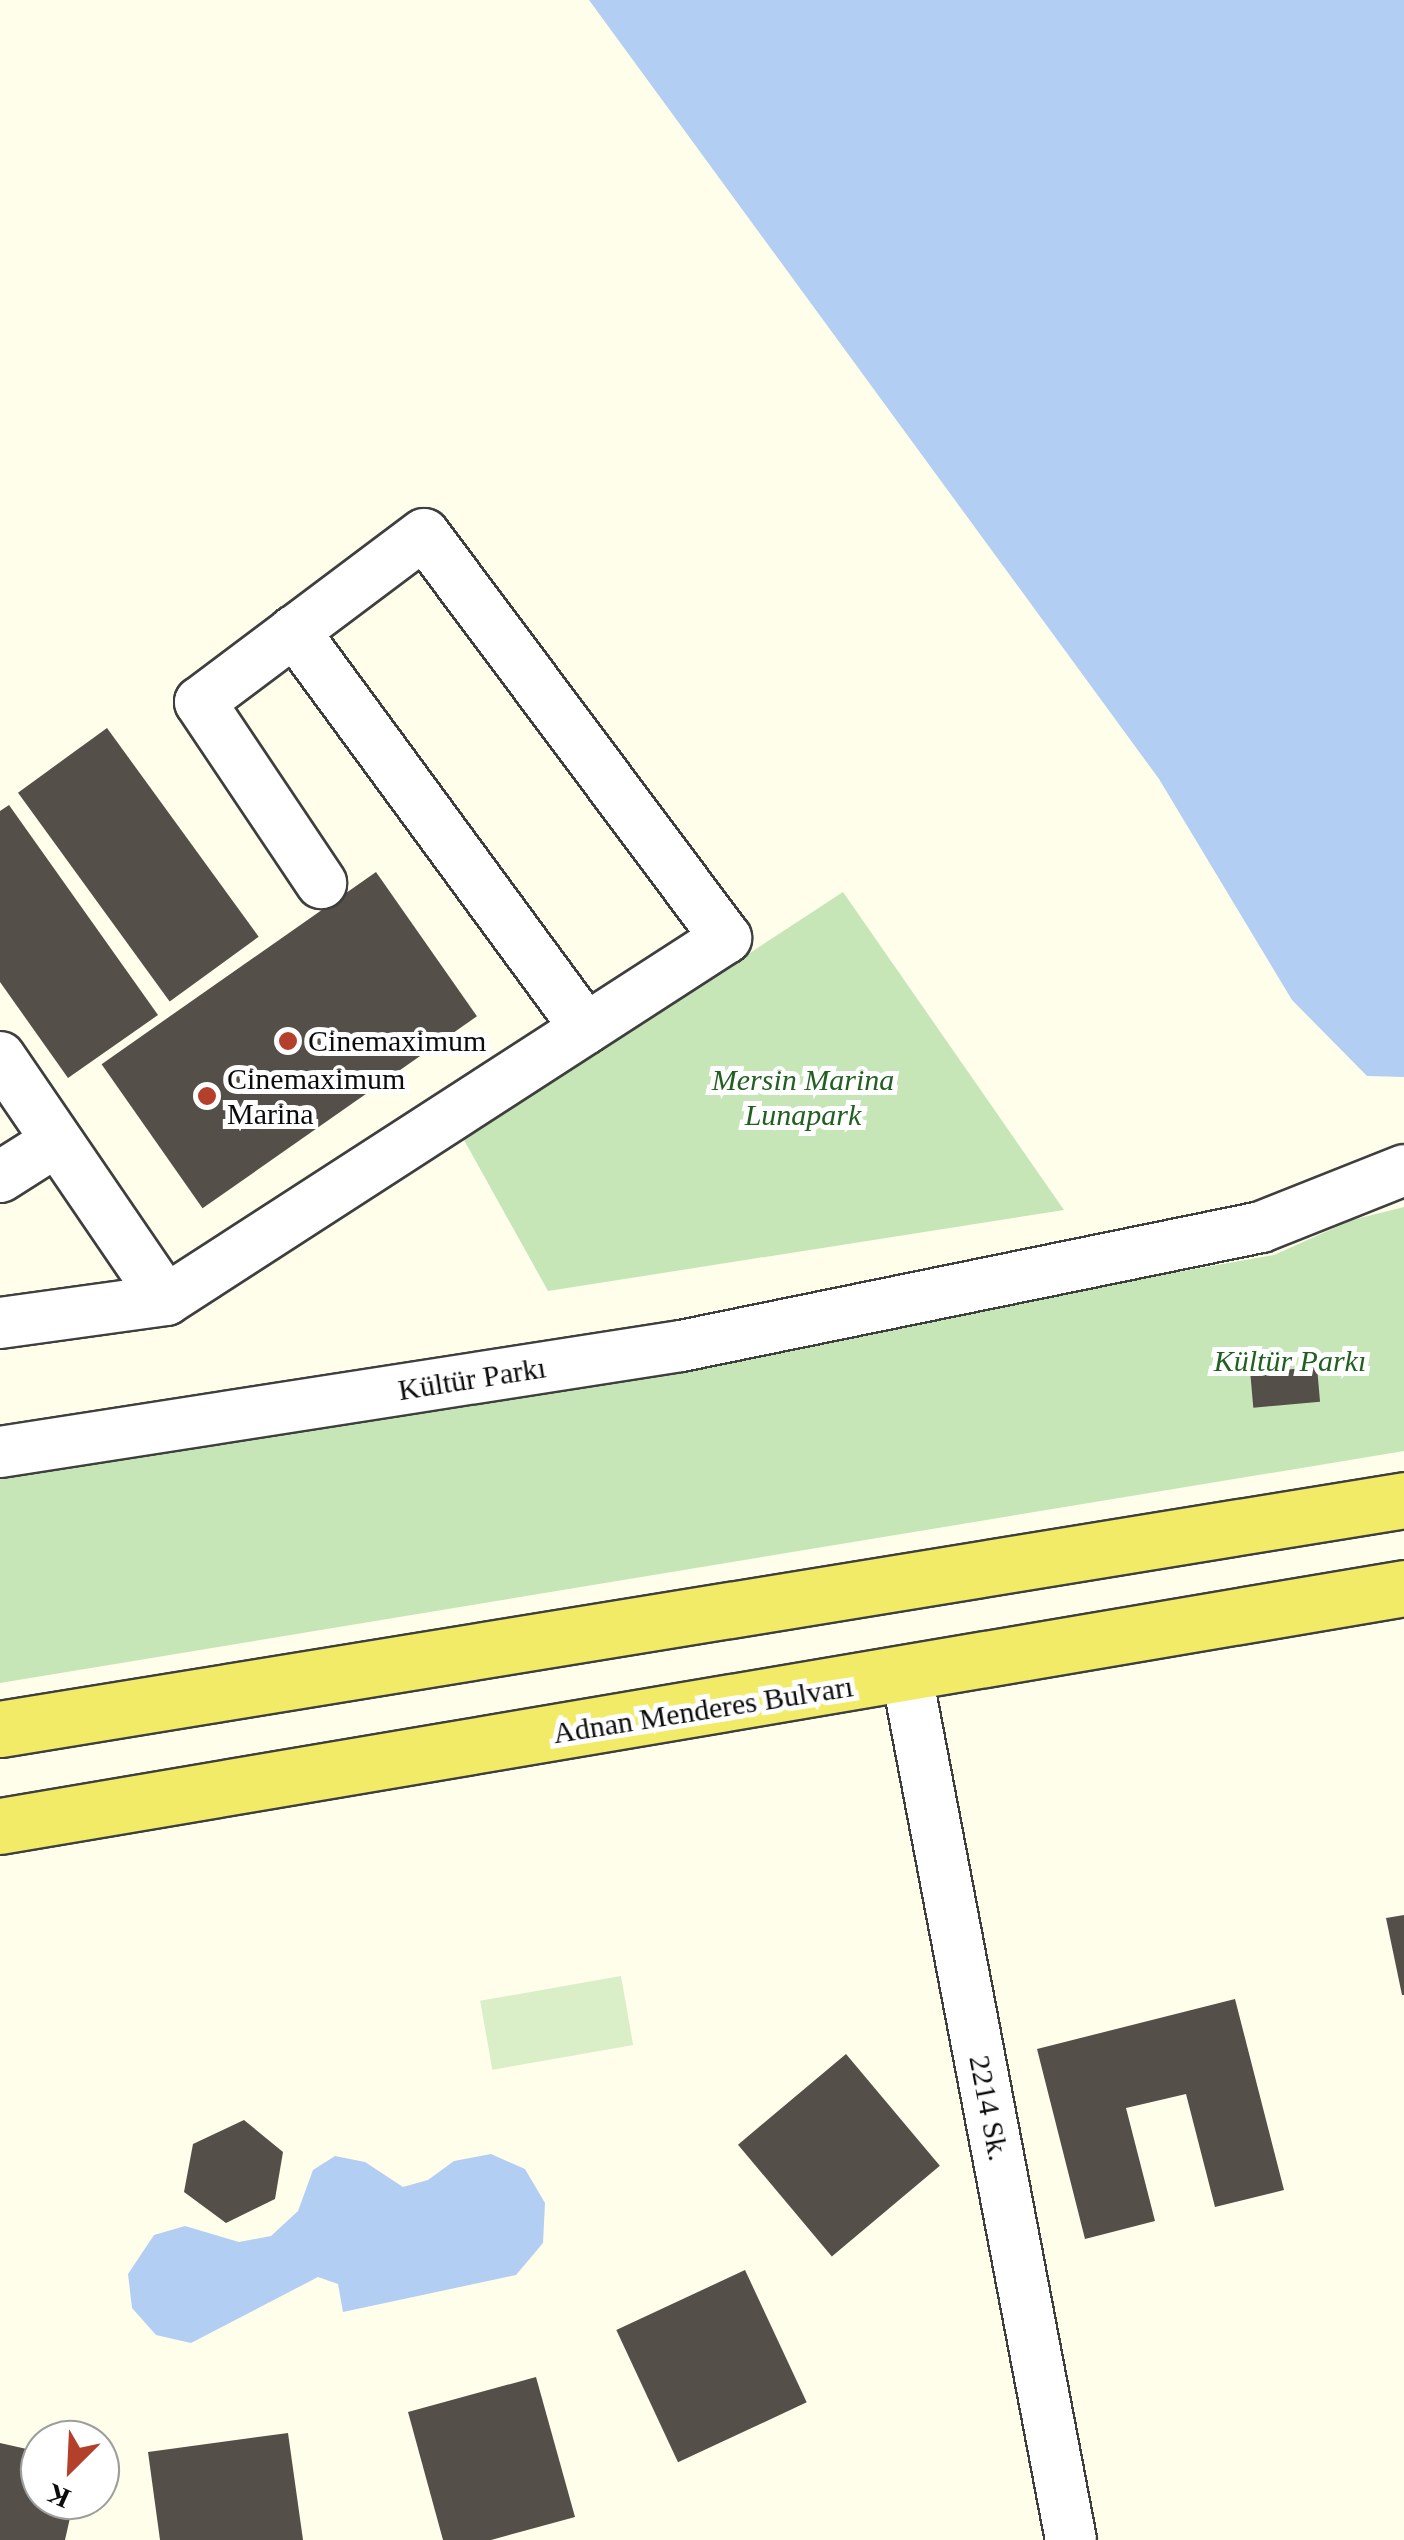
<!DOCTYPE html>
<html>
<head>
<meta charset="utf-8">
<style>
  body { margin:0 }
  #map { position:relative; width:1404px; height:2540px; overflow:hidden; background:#fefeeb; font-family:Georgia,serif }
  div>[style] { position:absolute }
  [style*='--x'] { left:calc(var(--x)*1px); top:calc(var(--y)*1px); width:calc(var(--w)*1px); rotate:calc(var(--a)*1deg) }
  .green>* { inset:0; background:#c6e6b7 }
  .pitch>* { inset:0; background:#daeec8; transform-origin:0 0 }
  .water>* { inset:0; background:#b3cef3 }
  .building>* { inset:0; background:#544f49; transform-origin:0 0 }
  .roads { filter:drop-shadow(2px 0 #3f3f3f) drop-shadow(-2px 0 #3f3f3f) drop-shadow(0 2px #3f3f3f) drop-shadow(0 -2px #3f3f3f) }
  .minor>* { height:50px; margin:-25px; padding:0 25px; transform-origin:25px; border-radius:25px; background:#fff }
  .major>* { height:55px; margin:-27.5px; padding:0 27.5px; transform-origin:27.5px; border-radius:27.5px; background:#f2eb67 }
  .dots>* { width:28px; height:28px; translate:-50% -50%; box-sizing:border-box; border:5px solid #fff; border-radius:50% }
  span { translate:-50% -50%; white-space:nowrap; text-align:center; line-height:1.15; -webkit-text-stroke:10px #fff; paint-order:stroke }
  .poi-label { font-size:30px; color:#0c0c0c }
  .left { translate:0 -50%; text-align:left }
  .park-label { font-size:30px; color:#216020; font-style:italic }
  .street-label { font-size:30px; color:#0c0c0c }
  .north { position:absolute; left:20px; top:2420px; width:100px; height:100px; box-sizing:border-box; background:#fff; border:2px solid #9e9e9e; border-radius:50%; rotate:204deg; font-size:28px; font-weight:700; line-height:40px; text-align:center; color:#0c0c0c }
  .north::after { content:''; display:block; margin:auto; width:35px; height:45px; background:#b43f2b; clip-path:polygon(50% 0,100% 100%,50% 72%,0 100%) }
</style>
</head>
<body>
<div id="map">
  <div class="green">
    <div style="clip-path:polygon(843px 892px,1064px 1210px,548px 1291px,464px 1140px)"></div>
    <div style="clip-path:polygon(1404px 1207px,1404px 1451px,0 1683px,0 1479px,1274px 1255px,1352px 1220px)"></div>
  </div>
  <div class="pitch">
    <div style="left:621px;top:1976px;width:70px;height:143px;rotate:80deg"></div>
  </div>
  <div class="water">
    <div style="clip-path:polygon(589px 0,1404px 0,1404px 1077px,1367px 1076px,1292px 1000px,1159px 779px)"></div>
    <div style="clip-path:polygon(491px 2154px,525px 2169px,545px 2203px,543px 2243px,516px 2275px,343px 2312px,338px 2284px,318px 2277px,191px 2343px,156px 2335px,132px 2308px,128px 2274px,154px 2235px,185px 2226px,239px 2242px,271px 2236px,298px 2211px,313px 2170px,335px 2156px,365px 2162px,403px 2187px,428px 2180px,454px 2161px)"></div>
  </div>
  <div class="building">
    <div style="left:107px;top:728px;width:258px;height:110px;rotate:54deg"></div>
    <div style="clip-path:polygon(9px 805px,158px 1015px,68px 1078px,0 982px,0 811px)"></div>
    <div style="left:376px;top:872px;width:176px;height:335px;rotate:55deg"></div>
    <div style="left:1317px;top:1367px;width:35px;height:67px;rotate:85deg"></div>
    <div style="clip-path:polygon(1404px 1915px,1404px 1995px,1402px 1995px,1386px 1918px)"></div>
    <div style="clip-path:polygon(1235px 1999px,1284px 2190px,1215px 2207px,1186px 2094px,1126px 2108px,1155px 2221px,1085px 2239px,1037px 2049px)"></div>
    <div style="left:846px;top:2054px;width:146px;height:141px;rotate:50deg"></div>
    <div style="clip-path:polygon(244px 2120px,283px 2152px,275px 2199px,226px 2223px,184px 2192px,193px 2144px)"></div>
    <div style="left:745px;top:2270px;width:146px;height:142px;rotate:65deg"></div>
    <div style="clip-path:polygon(536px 2377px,575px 2517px,491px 2540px,443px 2540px,408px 2412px)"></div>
    <div style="clip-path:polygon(288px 2433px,303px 2540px,160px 2540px,148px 2452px)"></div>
    <div style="clip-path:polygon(0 2443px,40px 2452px,40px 2500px,74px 2500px,65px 2540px,0 2540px)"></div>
  </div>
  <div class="roads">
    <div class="minor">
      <div style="--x:294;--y:631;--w:493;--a:53.7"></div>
      <div style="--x:0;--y:1057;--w:294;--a:55.7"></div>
      <div style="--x:0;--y:1177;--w:67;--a:-32.3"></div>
      <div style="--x:0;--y:1323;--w:168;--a:-7.9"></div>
      <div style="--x:166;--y:1300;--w:667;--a:-32.88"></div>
      <div style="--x:726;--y:938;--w:504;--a:-126.78"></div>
      <div style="--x:424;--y:534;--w:280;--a:143.1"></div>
      <div style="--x:200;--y:702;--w:218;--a:56.2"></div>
      <div style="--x:0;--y:1452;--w:689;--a:-8.85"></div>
      <div style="--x:681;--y:1346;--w:592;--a:-11.59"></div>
      <div style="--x:1261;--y:1227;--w:154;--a:-21.7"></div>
      <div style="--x:907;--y:1676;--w:879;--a:79.25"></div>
    </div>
    <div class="major">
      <div style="--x:0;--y:1729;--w:1423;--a:-9.26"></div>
      <div style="--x:0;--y:1826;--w:1424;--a:-9.62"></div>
    </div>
  </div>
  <div class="dots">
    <div style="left:288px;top:1041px;background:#b43f2b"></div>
    <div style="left:207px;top:1096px;background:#b43f2b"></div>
  </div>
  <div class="poi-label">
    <span class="left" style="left:308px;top:1041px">Cinemaximum</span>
    <span class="left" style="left:227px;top:1096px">Cinemaximum<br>Marina</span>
  </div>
  <div class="park-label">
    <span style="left:803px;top:1097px">Mersin Marina<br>Lunapark</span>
    <span style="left:1290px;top:1361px">Kültür Parkı</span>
  </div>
  <div class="street-label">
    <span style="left:472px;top:1379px;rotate:-9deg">Kültür Parkı</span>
    <span style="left:703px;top:1710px;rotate:-9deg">Adnan Menderes Bulvarı</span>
    <span style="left:989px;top:2108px;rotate:79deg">2214 Sk.</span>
  </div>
  <div class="north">K</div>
</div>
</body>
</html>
